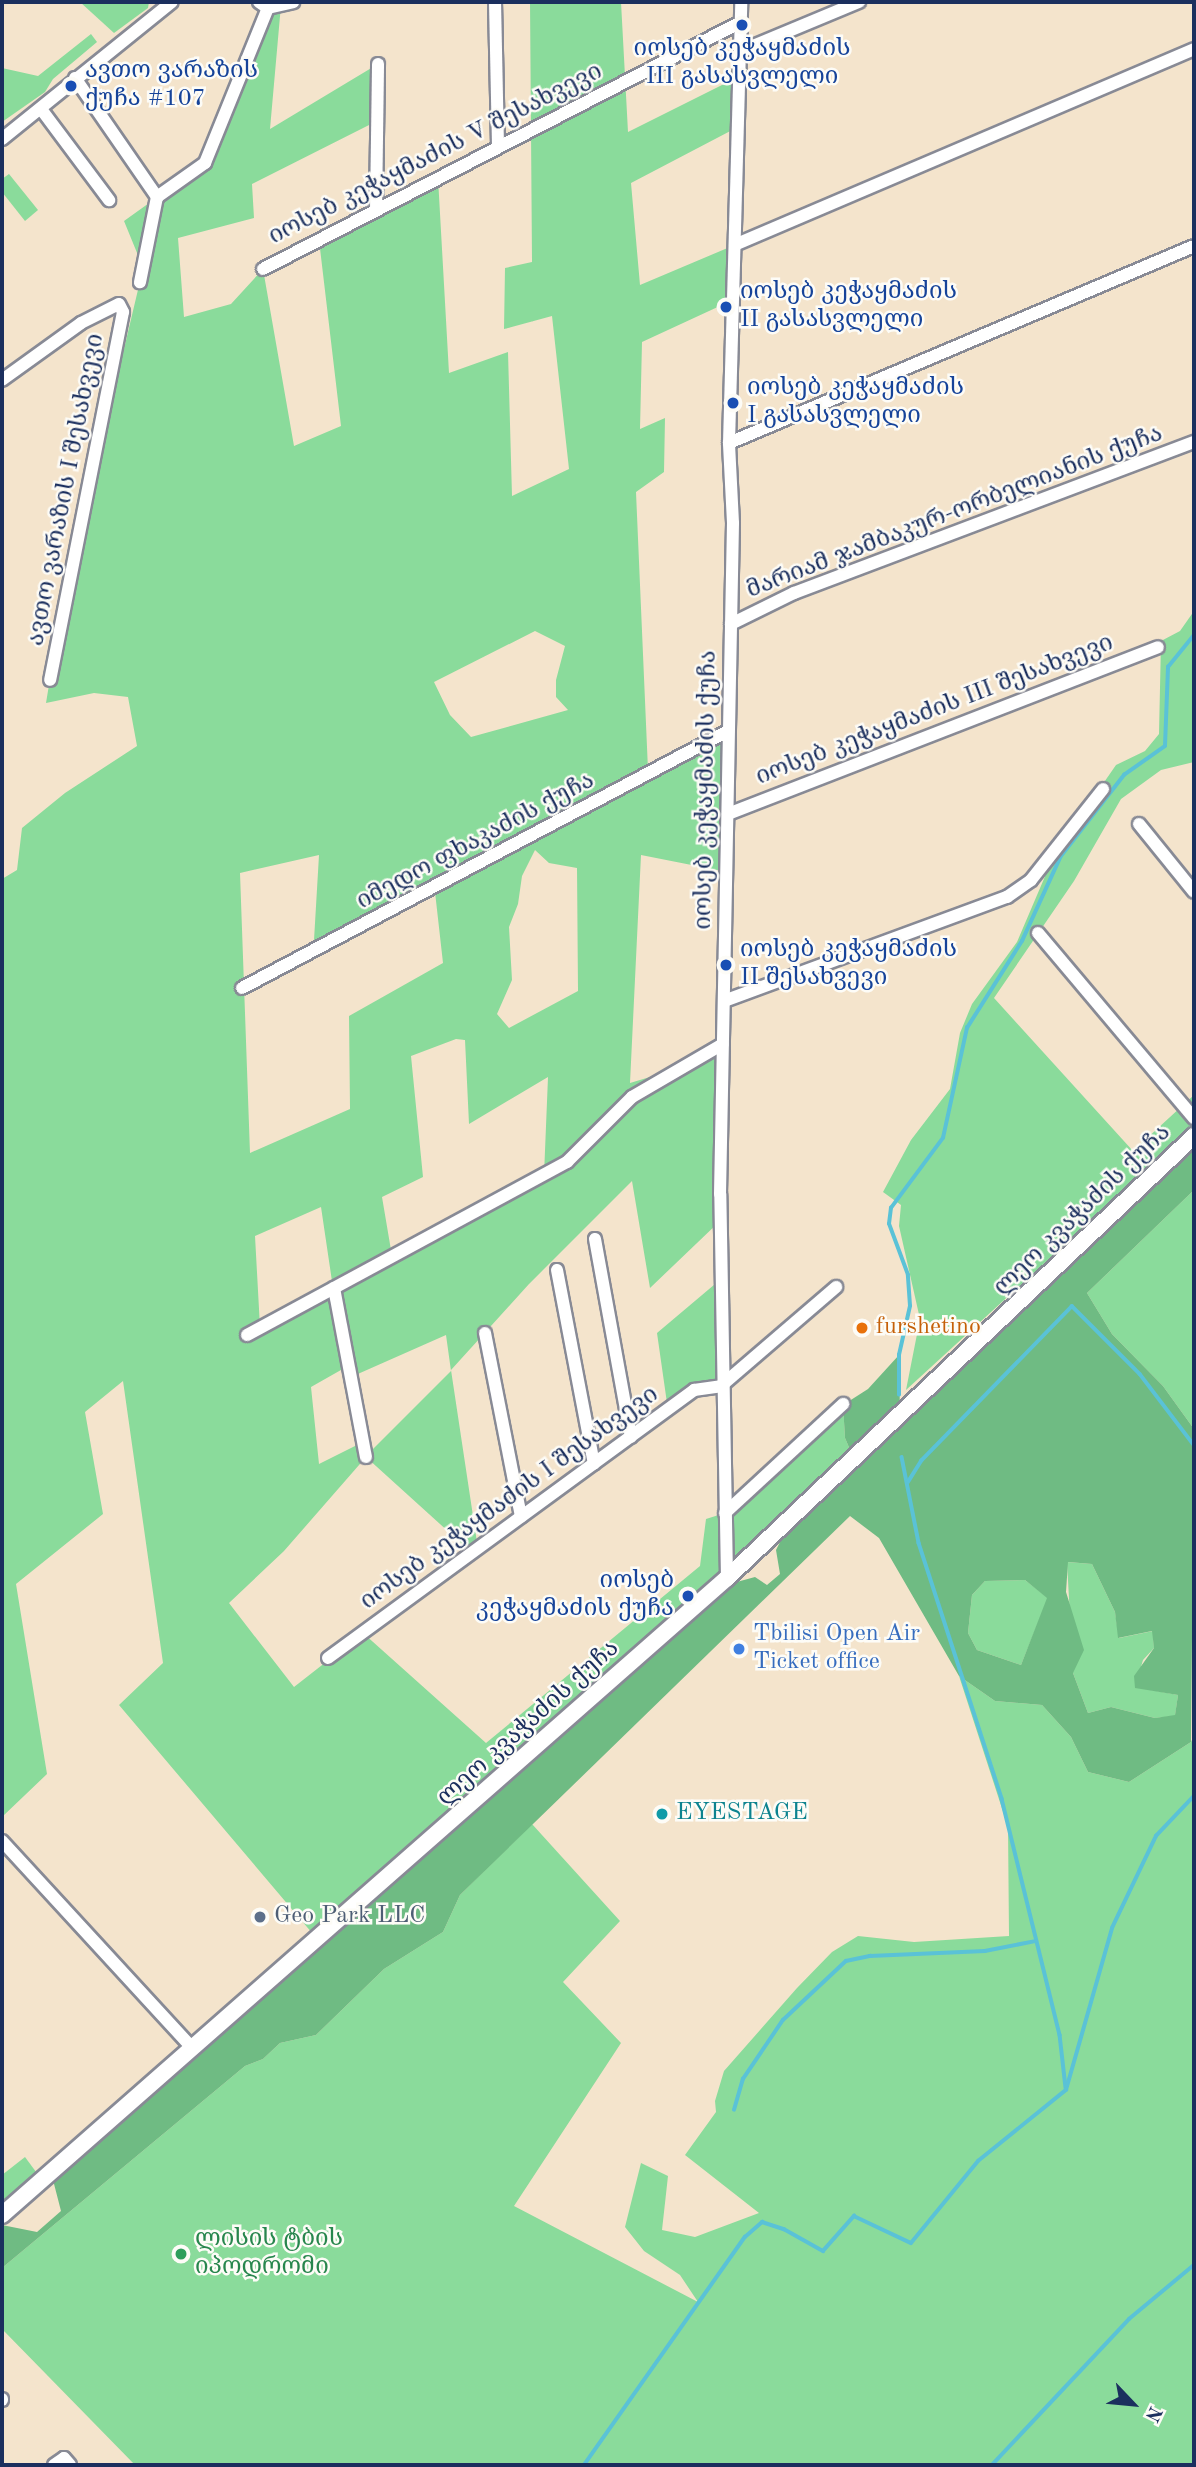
<!DOCTYPE html>
<html>
<head>
<meta charset="utf-8">
<style>
  body { margin:0 }
  #map { position:relative; width:1196px; height:2467px; overflow:hidden; background:#f4e4cc; font-family:"Old Standard TT","Noto Serif Georgian",serif }
  div>[style] { position:absolute }
  [style*='--x'] { left:calc(var(--x)*1px); top:calc(var(--y)*1px); width:calc(var(--w)*1px); rotate:calc(var(--a)*1deg) }
  .green>* { inset:0; background:#8adb9b }
  .forest>* { inset:0; background:#6fbb83 }
  .stream>* { height:3.5px; margin:-1.75px; padding:0 1.75px; transform-origin:1.75px; border-radius:1.75px; background:#5ac2d7 }
  .roads { filter:drop-shadow(2px 0 #888a95) drop-shadow(-2px 0 #888a95) drop-shadow(0 2px #888a95) drop-shadow(0 -2px #888a95) }
  .minor>* { height:12px; margin:-6px; padding:0 6px; transform-origin:6px; border-radius:6px; background:#fff }
  .major>* { height:16px; margin:-8px; padding:0 8px; transform-origin:8px; border-radius:8px; background:#fff }
  .dots>* { width:19px; height:19px; translate:-50% -50%; box-sizing:border-box; border:4px solid #fdfcf7; border-radius:50% }
  span { translate:-50% -50%; white-space:nowrap; text-align:center; line-height:1.15; -webkit-text-stroke:5px #fdfcf7; paint-order:stroke }
  .transit-label { font-size:24px; color:#164399 }
  .left { translate:0 -50%; text-align:left }
  .right { translate:-100% -50%; text-align:right }
  .street-label { font-size:24px; color:#1b2f5e }
  .food-label { font-size:24px; color:#c56008 }
  .shop-label { font-size:24px; color:#366cbe }
  .culture-label { font-size:24px; color:#0d838f }
  .service-label { font-size:24px; color:#4e5e75 }
  .leisure-label { font-size:24px; color:#27864d }
  .frame { position:absolute; inset:0; border:4px solid #1b2f5e; pointer-events:none }
  .north { position:absolute; left:1098px; top:2369px; width:70px; height:70px; -webkit-text-stroke:5px #fdfcf7; paint-order:stroke; rotate:116deg; font-size:19px; font-weight:700; line-height:28px; text-align:center; color:#1b2f5e }
  .north::after { content:''; display:block; margin:auto; width:24px; height:32px; background:#1b2f5e; clip-path:polygon(50% 0,100% 100%,50% 72%,0 100%) }
</style>
</head>
<body>
<div id="map">
  <div class="green">
    <div style="clip-path:polygon(80px 2px,149px 2px,148px 8px,114px 33px)"></div>
    <div style="clip-path:polygon(evenodd,530px 2px,621px 2px,628px 132px,740px 76px,738px 127px,631px 183px,640px 285px,737px 244px,735px 299px,642px 342px,640px 429px,665px 418px,664px 472px,636px 492px,648px 770px,728px 731px,727px 872px,641px 855px,630px 1083px,723px 1055px,720px 1221px,650px 1288px,632px 1181px,529px 1284px,451px 1370px,478px 1549px,472px 1553px,366px 1457px,284px 1551px,229px 1603px,294px 1687px,363px 1633px,486px 1743px,700px 1566px,706px 1519px,725px 1513px,843px 1404px,845px 1438px,854px 1459px,318px 1940px,119px 1705px,163px 1663px,123px 1381px,85px 1412px,103px 1514px,16px 1584px,47px 1774px,2px 1817px,2px 879px,17px 870px,22px 828px,65px 793px,137px 746px,128px 697px,94px 693px,46px 703px,59px 624px,141px 277px,142px 265px,124px 221px,205px 163px,268px 8px,281px 5px,270px 129px,378px 64px,377px 121px,252px 184px,254px 218px,178px 238px,184px 317px,231px 304px,263px 269px,294px 446px,341px 426px,319px 240px,438px 178px,449px 373px,508px 352px,512px 496px,569px 469px,552px 316px,504px 329px,505px 268px,532px 262px,530px 2px,535px 631px,565px 646px,556px 680px,556px 697px,568px 710px,471px 737px,450px 715px,434px 682px,535px 631px,530px 2px,535px 850px,549px 863px,577px 868px,578px 991px,509px 1028px,497px 1014px,512px 980px,509px 927px,518px 904px,522px 876px,535px 850px,530px 2px,319px 855px,313px 957px,435px 892px,443px 963px,349px 1016px,350px 1109px,250px 1153px,240px 873px,319px 855px,530px 2px,456px 1039px,465px 1040px,469px 1124px,548px 1077px,544px 1175px,392px 1256px,382px 1197px,423px 1177px,411px 1056px,456px 1039px,530px 2px,321px 1207px,333px 1288px,260px 1327px,255px 1236px,321px 1207px,530px 2px,446px 1335px,451px 1371px,366px 1456px,363px 1442px,319px 1464px,311px 1387px,348px 1366px,351px 1377px,446px 1335px)"></div>
    <div style="clip-path:polygon(91px 34px,97px 42px,53px 79px,45px 92px,2px 122px,2px 68px,38px 76px)"></div>
    <div style="clip-path:polygon(9px 174px,38px 210px,25px 221px,2px 192px,2px 179px)"></div>
    <div style="clip-path:polygon(1194px 611px,1194px 762px,1161px 770px,1121px 799px,1074px 881px,994px 998px,1133px 1151px,1194px 1095px,1194px 1126px,906px 1390px,920px 1319px,899px 1226px,901px 1205px,883px 1192px,911px 1140px,950px 1089px,960px 1033px,972px 1004px,1017px 942px,1055px 853px,1116px 765px,1145px 751px,1159px 734px,1161px 641px,1180px 631px)"></div>
    <div style="clip-path:polygon(1194px 1190px,1194px 1429px,1163px 1386px,1112px 1334px,1087px 1293px)"></div>
    <div style="clip-path:polygon(721px 1279px,721px 1386px,694px 1390px,668px 1410px,657px 1333px)"></div>
    <div style="clip-path:polygon(1067px 1562px,1092px 1564px,1115px 1612px,1119px 1638px,1153px 1631px,1154px 1648px,1143px 1660px,1135px 1687px,1178px 1695px,1175px 1716px,1155px 1718px,1111px 1707px,1088px 1713px,1073px 1673px)"></div>
    <div style="clip-path:polygon(1025px 1580px,1048px 1598px,1021px 1665px,977px 1650px,968px 1633px,972px 1595px,985px 1581px)"></div>
    <div style="clip-path:polygon(959px 1676px,995px 1701px,1042px 1705px,1071px 1737px,1088px 1772px,1129px 1782px,1191px 1742px,1194px 1735px,1194px 2465px,135px 2465px,2px 2329px,2px 2268px,245px 2066px,263px 2059px,280px 2043px,316px 2035px,384px 1969px,443px 1932px,460px 1895px,532px 1824px,620px 1921px,563px 1982px,621px 2043px,514px 2206px,698px 2302px,680px 2275px,644px 2251px,625px 2227px,641px 2163px,668px 2176px,662px 2230px,695px 2237px,759px 2213px,685px 2155px,716px 2112px,715px 2101px,724px 2071px,797px 1988px,832px 1952px,858px 1936px,914px 1942px,1009px 1936px,1008px 1827px)"></div>
    <div style="clip-path:polygon(25px 2157px,42px 2180px,2px 2215px,2px 2175px)"></div>
  </div>
  <div class="forest">
    <div style="clip-path:polygon(evenodd,1194px 1149px,1194px 1190px,1087px 1293px,1112px 1334px,1163px 1386px,1194px 1429px,1191px 1742px,1129px 1782px,1088px 1772px,1071px 1737px,1042px 1705px,995px 1701px,959px 1676px,879px 1538px,850px 1516px,460px 1895px,443px 1932px,384px 1969px,316px 2035px,280px 2043px,263px 2059px,245px 2066px,2px 2268px,2px 2225px,37px 2232px,61px 2211px,53px 2180px,733px 1583px,755px 1577px,767px 1585px,780px 1574px,776px 1550px,781px 1540px,1194px 1149px,1068px 1562px,1092px 1564px,1115px 1612px,1118px 1638px,1152px 1631px,1154px 1648px,1134px 1676px,1135px 1688px,1178px 1695px,1175px 1715px,1155px 1718px,1111px 1707px,1088px 1713px,1073px 1673px,1084px 1650px,1066px 1592px,1068px 1562px,1194px 1149px,1025px 1580px,1047px 1598px,1021px 1665px,977px 1650px,968px 1633px,972px 1595px,985px 1581px,1025px 1580px)"></div>
    <div style="clip-path:polygon(899px 1355px,900px 1416px,854px 1459px,845px 1438px,843px 1405px,868px 1389px)"></div>
  </div>
  <div class="stream">
    <div style="--x:899;--y:1395;--w:40;--a:-90"></div>
    <div style="--x:899;--y:1355;--w:50;--a:-77.3"></div>
    <div style="--x:910;--y:1306;--w:31;--a:-94"></div>
    <div style="--x:908;--y:1275;--w:54;--a:-110.4"></div>
    <div style="--x:889;--y:1224;--w:16;--a:-83"></div>
    <div style="--x:891;--y:1208;--w:87;--a:-53.4"></div>
    <div style="--x:943;--y:1138;--w:113;--a:-77.7"></div>
    <div style="--x:967;--y:1028;--w:103;--a:-57.7"></div>
    <div style="--x:1022;--y:941;--w:94;--a:-65.4"></div>
    <div style="--x:1061;--y:856;--w:103;--a:-52.1"></div>
    <div style="--x:1124;--y:775;--w:50;--a:-35.3"></div>
    <div style="--x:1165;--y:746;--w:79;--a:-87.8"></div>
    <div style="--x:1168;--y:667;--w:41;--a:-50.9"></div>
    <div style="--x:902;--y:1457;--w:88;--a:78.8"></div>
    <div style="--x:919;--y:1543;--w:269;--a:72"></div>
    <div style="--x:1002;--y:1799;--w:243;--a:76.2"></div>
    <div style="--x:1060;--y:2035;--w:53;--a:83.5"></div>
    <div style="--x:908;--y:1482;--w:25;--a:-58"></div>
    <div style="--x:921;--y:1461;--w:216;--a:-45.7"></div>
    <div style="--x:1072;--y:1306;--w:96;--a:45"></div>
    <div style="--x:1140;--y:1374;--w:89;--a:52.7"></div>
    <div style="--x:734;--y:2110;--w:32;--a:-74"></div>
    <div style="--x:743;--y:2079;--w:71;--a:-55.9"></div>
    <div style="--x:783;--y:2020;--w:86;--a:-43.1"></div>
    <div style="--x:846;--y:1961;--w:25;--a:-12"></div>
    <div style="--x:870;--y:1956;--w:115;--a:-2.5"></div>
    <div style="--x:985;--y:1951;--w:52;--a:-11.1"></div>
    <div style="--x:584;--y:2465;--w:279;--a:-54.8"></div>
    <div style="--x:745;--y:2237;--w:23;--a:-41"></div>
    <div style="--x:762;--y:2222;--w:23;--a:18"></div>
    <div style="--x:784;--y:2229;--w:45;--a:29.4"></div>
    <div style="--x:823;--y:2251;--w:47;--a:-48.5"></div>
    <div style="--x:854;--y:2216;--w:63;--a:25.3"></div>
    <div style="--x:911;--y:2243;--w:106;--a:-50.7"></div>
    <div style="--x:978;--y:2161;--w:113;--a:-38.9"></div>
    <div style="--x:1066;--y:2090;--w:168;--a:-74.1"></div>
    <div style="--x:1112;--y:1928;--w:102;--a:-64.4"></div>
    <div style="--x:1156;--y:1836;--w:55;--a:-46.5"></div>
    <div style="--x:992;--y:2465;--w:200;--a:-46.8"></div>
    <div style="--x:1129;--y:2319;--w:85;--a:-39.7"></div>
  </div>
  <div class="roads">
    <div class="minor">
      <div style="--x:259;--y:2;--w:11;--a:34"></div>
      <div style="--x:268;--y:8;--w:26;--a:-13"></div>
      <div style="--x:495;--y:2;--w:145;--a:88.8"></div>
      <div style="--x:741;--y:51;--w:128;--a:-22.6"></div>
      <div style="--x:75;--y:78;--w:145;--a:55.4"></div>
      <div style="--x:157;--y:197;--w:87;--a:101.3"></div>
      <div style="--x:41;--y:109;--w:114;--a:53.2"></div>
      <div style="--x:2;--y:139;--w:218;--a:-38.9"></div>
      <div style="--x:157;--y:197;--w:59;--a:-35.3"></div>
      <div style="--x:205;--y:163;--w:167;--a:-67.9"></div>
      <div style="--x:376;--y:210;--w:146;--a:-89.2"></div>
      <div style="--x:737;--y:244;--w:497;--a:-23.1"></div>
      <div style="--x:263;--y:269;--w:538;--a:-27.33"></div>
      <div style="--x:2;--y:380;--w:97;--a:-35.8"></div>
      <div style="--x:81;--y:323;--w:42;--a:-26.6"></div>
      <div style="--x:119;--y:304;--w:9;--a:63"></div>
      <div style="--x:123;--y:312;--w:375;--a:101.2"></div>
      <div style="--x:729;--y:443;--w:505;--a:-22.96"></div>
      <div style="--x:731;--y:624;--w:70;--a:-26.2"></div>
      <div style="--x:794;--y:593;--w:428;--a:-20.7"></div>
      <div style="--x:728;--y:814;--w:461;--a:-21.2"></div>
      <div style="--x:1139;--y:824;--w:87;--a:51"></div>
      <div style="--x:1038;--y:933;--w:242;--a:49.9"></div>
      <div style="--x:242;--y:988;--w:550;--a:-27.87"></div>
      <div style="--x:724;--y:1001;--w:302;--a:-20.2"></div>
      <div style="--x:1007;--y:897;--w:29;--a:-35"></div>
      <div style="--x:1031;--y:880;--w:116;--a:-51.6"></div>
      <div style="--x:595;--y:1239;--w:201;--a:79.7"></div>
      <div style="--x:557;--y:1270;--w:197;--a:79.2"></div>
      <div style="--x:334;--y:1288;--w:172;--a:79.3"></div>
      <div style="--x:485;--y:1333;--w:187;--a:78.9"></div>
      <div style="--x:247;--y:1335;--w:364;--a:-28.4"></div>
      <div style="--x:567;--y:1162;--w:92;--a:-45"></div>
      <div style="--x:632;--y:1097;--w:105;--a:-30.2"></div>
      <div style="--x:725;--y:1513;--w:161;--a:-42.7"></div>
      <div style="--x:727;--y:1578;--w:384;--a:-91"></div>
      <div style="--x:720;--y:1194;--w:671;--a:-88.89"></div>
      <div style="--x:733;--y:523;--w:80;--a:-92.9"></div>
      <div style="--x:729;--y:443;--w:441;--a:-88.4"></div>
      <div style="--x:328;--y:1658;--w:454;--a:-36.2"></div>
      <div style="--x:694;--y:1390;--w:27;--a:-8"></div>
      <div style="--x:721;--y:1386;--w:152;--a:-40.7"></div>
      <div style="--x:2;--y:1841;--w:282;--a:47.4"></div>
      <div style="--x:2;--y:2399;--w:1;--a:90"></div>
      <div style="--x:54;--y:2465;--w:12;--a:-35"></div>
      <div style="--x:64;--y:2458;--w:9;--a:49"></div>
    </div>
    <div class="major">
      <div style="--x:2;--y:2215;--w:965;--a:-41.3"></div>
      <div style="--x:727;--y:1578;--w:643;--a:-43.42"></div>
    </div>
  </div>
  <div class="dots">
    <div style="left:742px;top:25px;background:#1a4fb4"></div>
    <div style="left:71px;top:86px;background:#1a4fb4"></div>
    <div style="left:726px;top:307px;background:#1a4fb4"></div>
    <div style="left:733px;top:403px;background:#1a4fb4"></div>
    <div style="left:726px;top:965px;background:#1a4fb4"></div>
    <div style="left:862px;top:1328px;background:#e8710a"></div>
    <div style="left:688px;top:1596px;background:#1a4fb4"></div>
    <div style="left:739px;top:1649px;background:#3f7fe0"></div>
    <div style="left:662px;top:1814px;background:#0f9aa8"></div>
    <div style="left:260px;top:1917px;background:#5c6f8a"></div>
    <div style="left:181px;top:2254px;background:#2e9e5b"></div>
  </div>
  <div class="transit-label">
    <span style="left:742px;top:64px">იოსებ კეჭაყმაძის<br>III გასასვლელი</span>
    <span class="left" style="left:85px;top:86px">ავთო ვარაზის<br>ქუჩა #107</span>
    <span class="left" style="left:740px;top:307px">იოსებ კეჭაყმაძის<br>II გასასვლელი</span>
    <span class="left" style="left:747px;top:403px">იოსებ კეჭაყმაძის<br>I გასასვლელი</span>
    <span class="left" style="left:740px;top:965px">იოსებ კეჭაყმაძის<br>II შესახვევი</span>
    <span class="right" style="left:674px;top:1596px">იოსებ<br>კეჭაყმაძის ქუჩა</span>
  </div>
  <div class="street-label">
    <span style="left:436px;top:155px;rotate:-27deg">იოსებ კეჭაყმაძის V შესახვევი</span>
    <span style="left:67px;top:490px;rotate:-79deg">ავთო ვარაზის I შესახვევი</span>
    <span style="left:955px;top:513px;rotate:-21deg">მარიამ ჯამბაკურ-ორბელიანის ქუჩა</span>
    <span style="left:935px;top:711px;rotate:-21deg">იოსებ კეჭაყმაძის III შესახვევი</span>
    <span style="left:707px;top:790px;rotate:-89deg">იოსებ კეჭაყმაძის ქუჩა</span>
    <span style="left:476px;top:842px;rotate:-28deg">იმედო ფხაკაძის ქუჩა</span>
    <span style="left:1083px;top:1211px;rotate:-44deg">ლეო კვაჭაძის ქუჩა</span>
    <span style="left:510px;top:1499px;rotate:-36deg">იოსებ კეჭაყმაძის I შესახვევი</span>
    <span style="left:529px;top:1724px;rotate:-42deg">ლეო კვაჭაძის ქუჩა</span>
  </div>
  <div class="food-label">
    <span class="left" style="left:876px;top:1328px">furshetino</span>
  </div>
  <div class="shop-label">
    <span class="left" style="left:753px;top:1649px">Tbilisi Open Air<br>Ticket office</span>
  </div>
  <div class="culture-label">
    <span class="left" style="left:676px;top:1814px">EYESTAGE</span>
  </div>
  <div class="service-label">
    <span class="left" style="left:274px;top:1917px">Geo Park LLC</span>
  </div>
  <div class="leisure-label">
    <span class="left" style="left:195px;top:2254px">ლისის ტბის<br>იპოდრომი</span>
  </div>
  <div class="frame"></div>
  <div class="north">N</div>
</div>
</body>
</html>
